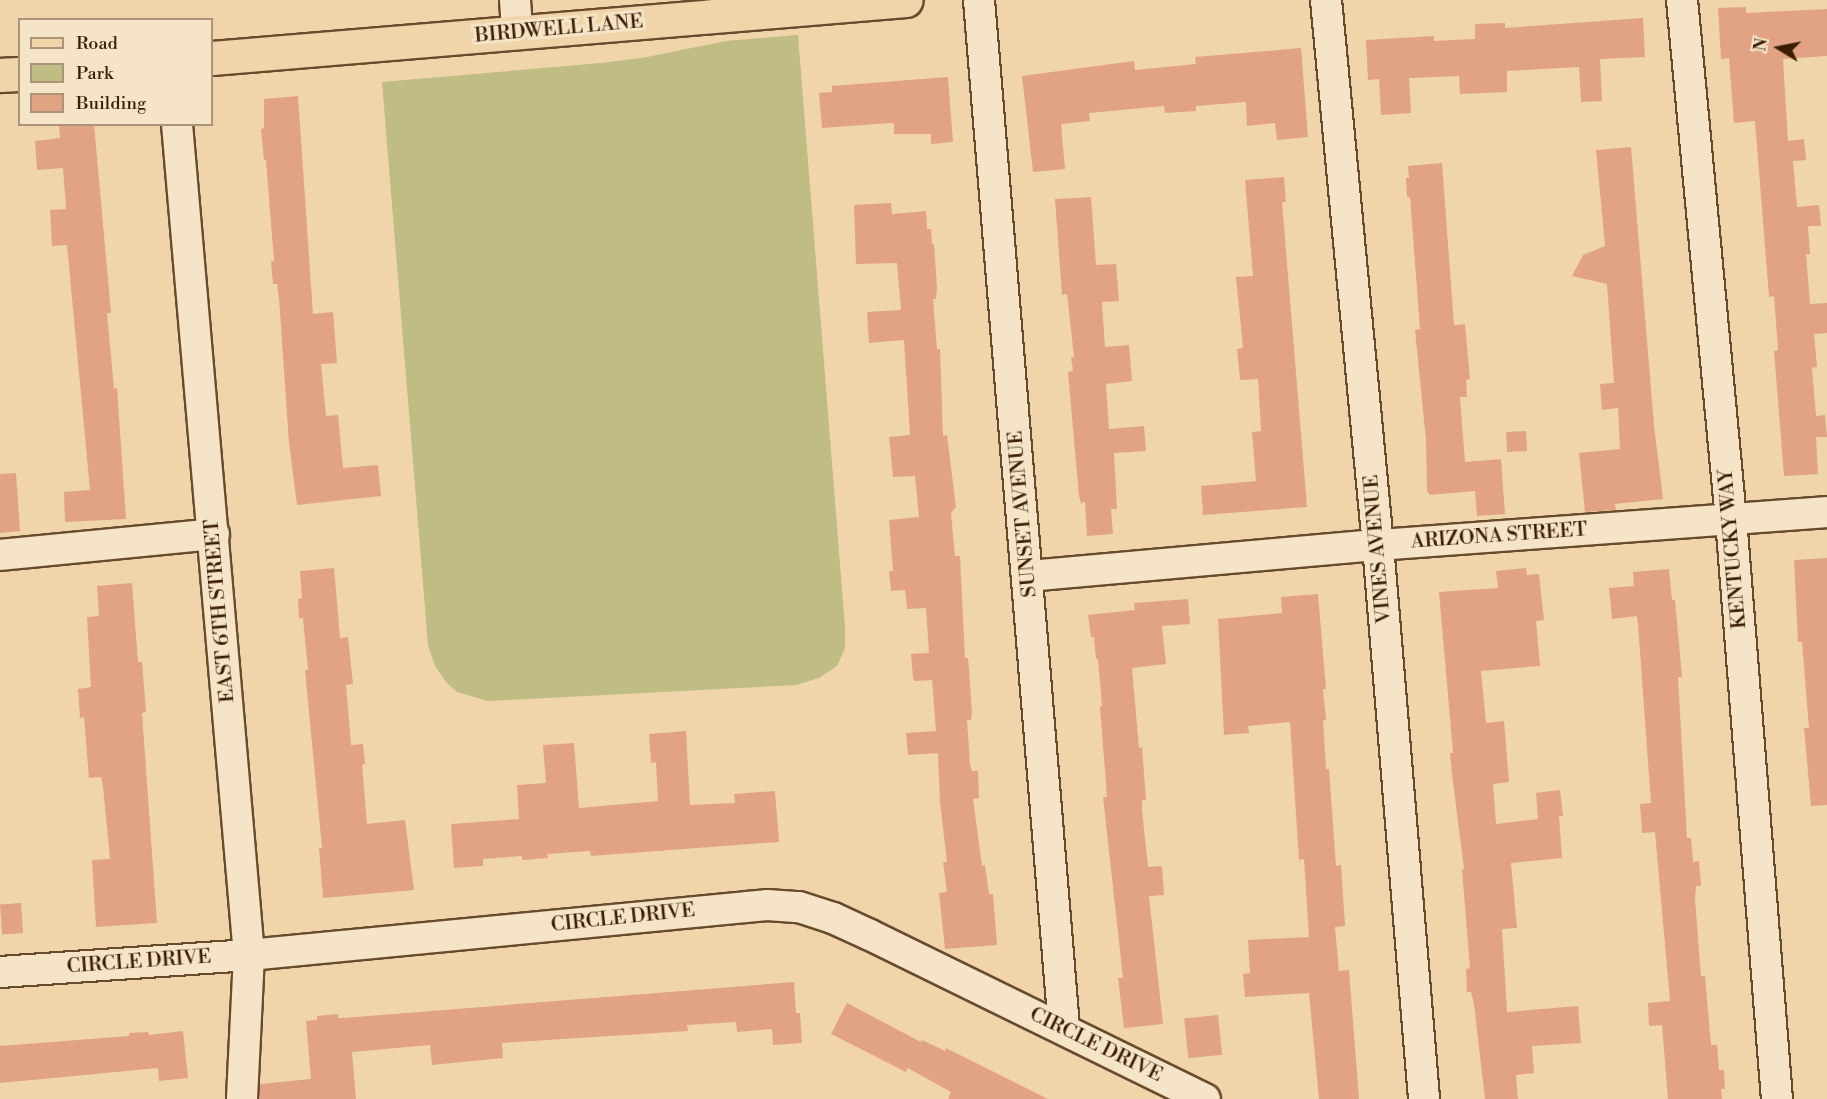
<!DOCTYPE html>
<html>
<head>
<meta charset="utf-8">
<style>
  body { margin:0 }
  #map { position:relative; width:1827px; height:1099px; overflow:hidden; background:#efd5a9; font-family:"Libre Bodoni",serif }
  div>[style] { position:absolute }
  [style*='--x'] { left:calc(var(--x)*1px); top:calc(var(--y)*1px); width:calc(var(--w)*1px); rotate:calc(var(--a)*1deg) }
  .green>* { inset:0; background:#bfbc84 }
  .building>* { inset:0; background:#e2a385; transform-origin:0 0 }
  .roads { filter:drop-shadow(2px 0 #684b2d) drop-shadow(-2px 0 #684b2d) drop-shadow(0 2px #684b2d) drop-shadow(0 -2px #684b2d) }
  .minor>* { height:30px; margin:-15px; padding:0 15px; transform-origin:15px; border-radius:15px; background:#f5e4c7 }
  .major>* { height:33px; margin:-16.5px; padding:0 16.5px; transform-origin:16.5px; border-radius:16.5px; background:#efd5a9 }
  span { translate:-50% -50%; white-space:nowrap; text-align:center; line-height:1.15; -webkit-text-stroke:6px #f5e4c7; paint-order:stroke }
  .street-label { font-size:20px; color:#3b1d04 }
  .legend { position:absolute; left:18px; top:18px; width:195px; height:108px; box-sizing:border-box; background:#f5e4c7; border:2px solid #ab9479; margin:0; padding:8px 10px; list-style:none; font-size:18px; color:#3b1d04 }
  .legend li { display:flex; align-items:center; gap:12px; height:30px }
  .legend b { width:30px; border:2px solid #ab9479 }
  .north { position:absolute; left:1749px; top:18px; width:60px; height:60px; -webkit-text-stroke:4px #f5e4c7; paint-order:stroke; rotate:280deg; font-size:16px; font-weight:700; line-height:24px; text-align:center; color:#3b1d04 }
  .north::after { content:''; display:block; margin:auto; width:21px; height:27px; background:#3b1d04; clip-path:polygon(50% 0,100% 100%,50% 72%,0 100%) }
</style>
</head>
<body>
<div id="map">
  <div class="green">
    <div style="clip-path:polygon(798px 35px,845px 627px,845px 648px,837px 666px,819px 678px,796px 685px,488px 701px,457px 692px,446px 682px,435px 666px,428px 645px,382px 82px,601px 63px,642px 58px,726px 41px)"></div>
  </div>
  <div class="building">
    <div style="clip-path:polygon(1746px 7px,1746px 13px,1827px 9px,1827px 56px,1783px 59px,1788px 141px,1804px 139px,1806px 160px,1793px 161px,1797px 207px,1819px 205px,1821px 226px,1808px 226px,1810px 254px,1806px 254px,1810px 304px,1827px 303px,1827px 333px,1814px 334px,1817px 367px,1812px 368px,1816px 416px,1825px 415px,1827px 437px,1816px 437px,1818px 474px,1784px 476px,1774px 351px,1778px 350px,1774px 296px,1769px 297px,1755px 121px,1734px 123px,1729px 58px,1721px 59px,1718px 8px)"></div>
    <div style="clip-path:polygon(1643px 18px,1645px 57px,1600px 59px,1602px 101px,1581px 102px,1579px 67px,1507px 71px,1507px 92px,1460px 94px,1459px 76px,1409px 78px,1411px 113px,1381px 115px,1379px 79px,1368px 80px,1366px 40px,1434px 36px,1434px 41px,1475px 39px,1475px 24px,1505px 23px,1505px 28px)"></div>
    <div style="clip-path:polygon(1301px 48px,1308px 137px,1277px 140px,1275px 123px,1247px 126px,1246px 102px,1196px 106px,1196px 111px,1165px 113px,1164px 106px,1089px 113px,1090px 121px,1061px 124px,1065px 169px,1033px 172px,1022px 76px,1134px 61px,1135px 70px,1196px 64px,1195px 57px)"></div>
    <div style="clip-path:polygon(948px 77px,953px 142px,931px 144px,931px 134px,894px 134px,894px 124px,891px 123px,822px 128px,819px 93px,832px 92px,832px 86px)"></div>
    <div style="clip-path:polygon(298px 96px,313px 314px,333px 312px,337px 363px,321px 364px,326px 416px,338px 415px,343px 468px,378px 465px,381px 496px,297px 505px,289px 443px,279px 298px,277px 284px,273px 284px,271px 261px,274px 261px,266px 160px,264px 160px,261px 129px,264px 128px,264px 99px)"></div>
    <div style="clip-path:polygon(59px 124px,94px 124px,111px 313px,107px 313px,114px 389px,117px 388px,126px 519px,65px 522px,64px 492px,90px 490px,67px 245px,52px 246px,50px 210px,66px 209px,63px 168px,37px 170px,35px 141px,60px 138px)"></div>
    <div style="clip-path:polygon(1631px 147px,1654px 425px,1663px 499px,1615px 504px,1616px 510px,1585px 512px,1579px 453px,1620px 449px,1618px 408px,1602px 410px,1600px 384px,1614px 383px,1607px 284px,1572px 276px,1583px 255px,1605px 246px,1596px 150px)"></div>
    <div style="clip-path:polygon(1442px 163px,1454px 325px,1465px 324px,1470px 379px,1466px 380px,1467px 397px,1460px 397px,1465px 462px,1501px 459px,1505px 514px,1477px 516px,1475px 491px,1430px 495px,1427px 491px,1426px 440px,1415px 330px,1420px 329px,1410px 197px,1407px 197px,1406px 178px,1409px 178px,1408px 166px)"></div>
    <div style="clip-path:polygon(1284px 177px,1286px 202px,1282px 202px,1307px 507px,1203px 515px,1201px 486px,1256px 481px,1252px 432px,1261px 431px,1258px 379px,1240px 380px,1237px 349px,1243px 348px,1236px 277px,1253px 276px,1245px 180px)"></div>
    <div style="clip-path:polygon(1091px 197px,1096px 265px,1116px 264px,1119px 301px,1102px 302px,1105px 347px,1129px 345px,1132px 381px,1106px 384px,1109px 429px,1144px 426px,1146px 451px,1114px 453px,1117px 509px,1111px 509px,1113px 534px,1087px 536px,1085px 502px,1081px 503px,1079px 496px,1068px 372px,1073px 371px,1071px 357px,1074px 357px,1067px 294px,1062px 295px,1055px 199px)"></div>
    <div style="clip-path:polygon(891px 203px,892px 214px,926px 211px,927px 229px,931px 229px,932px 244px,934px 244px,937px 287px,936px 299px,933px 299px,937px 349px,940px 349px,943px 436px,947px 435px,956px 507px,951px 513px,955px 556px,960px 556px,965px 658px,968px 658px,969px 669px,972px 713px,971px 720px,967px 720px,970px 764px,972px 771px,978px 771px,979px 798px,973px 799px,982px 866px,985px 865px,989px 894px,993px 894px,997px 945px,945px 949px,939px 893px,947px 892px,943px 862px,947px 862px,940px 802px,938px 753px,908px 755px,906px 733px,936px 731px,932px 680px,915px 681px,913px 678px,911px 654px,929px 653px,926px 608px,907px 609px,905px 590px,891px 591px,889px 571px,893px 571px,889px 520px,919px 517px,915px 476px,893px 477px,889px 437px,910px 435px,904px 340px,869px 343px,867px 312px,901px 310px,897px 263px,856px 264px,854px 205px)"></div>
    <div style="left:1526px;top:431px;width:20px;height:20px;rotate:87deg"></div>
    <div style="clip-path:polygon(16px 473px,20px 531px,0 533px,0 474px)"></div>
    <div style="clip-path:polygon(1827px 558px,1827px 805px,1811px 806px,1804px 728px,1809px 728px,1802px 642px,1798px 642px,1794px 560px)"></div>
    <div style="clip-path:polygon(334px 568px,340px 638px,348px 637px,353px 684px,346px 685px,351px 745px,363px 744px,365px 764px,362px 765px,367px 824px,405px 820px,414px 890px,323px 898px,319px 848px,322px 848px,305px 670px,308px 670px,303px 618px,299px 618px,298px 599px,302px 598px,300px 571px)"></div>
    <div style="clip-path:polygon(1526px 568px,1527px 575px,1539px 574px,1544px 620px,1536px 621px,1540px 666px,1481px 671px,1486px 723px,1504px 721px,1509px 782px,1493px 784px,1496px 824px,1538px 819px,1536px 793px,1560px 790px,1563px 816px,1559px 816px,1562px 858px,1511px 863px,1517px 928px,1502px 929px,1507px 1012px,1578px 1006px,1581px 1043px,1532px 1046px,1534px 1073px,1516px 1075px,1518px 1099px,1485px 1099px,1474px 1004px,1471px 992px,1467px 992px,1466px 969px,1470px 968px,1462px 870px,1464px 869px,1452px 774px,1450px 753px,1453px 753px,1439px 592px,1498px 588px,1496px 571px)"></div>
    <div style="clip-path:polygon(1669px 569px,1672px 600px,1675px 600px,1682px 677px,1678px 677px,1687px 838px,1691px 838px,1693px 862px,1699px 861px,1701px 886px,1696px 886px,1695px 899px,1701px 976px,1705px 976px,1711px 1045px,1717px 1045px,1719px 1070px,1724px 1070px,1725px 1089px,1721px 1089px,1722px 1099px,1668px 1099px,1662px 1025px,1649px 1026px,1648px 1003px,1670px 1001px,1655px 832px,1642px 833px,1640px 804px,1651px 803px,1638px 624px,1637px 616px,1612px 619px,1609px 588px,1634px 586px,1633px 572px)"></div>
    <div style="clip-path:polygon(132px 583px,138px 662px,142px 662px,146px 712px,142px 713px,157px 923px,96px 927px,92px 860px,110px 859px,103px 786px,101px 777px,89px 778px,84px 717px,80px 718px,78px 689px,91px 687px,87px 617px,99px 616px,97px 586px)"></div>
    <div style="clip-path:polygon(1318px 594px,1326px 689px,1323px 689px,1326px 720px,1323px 720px,1326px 769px,1329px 769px,1336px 866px,1341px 865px,1345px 926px,1335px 927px,1339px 971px,1349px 970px,1359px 1099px,1319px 1099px,1309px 993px,1245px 997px,1243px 974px,1250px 973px,1248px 940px,1309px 937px,1304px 859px,1299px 860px,1290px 722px,1248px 726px,1249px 733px,1224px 735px,1218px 619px,1282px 613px,1281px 597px)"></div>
    <div style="clip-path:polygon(1188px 599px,1190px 624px,1162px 626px,1166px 664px,1132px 668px,1139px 748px,1142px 747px,1146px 800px,1142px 800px,1142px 810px,1148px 867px,1162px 866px,1164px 895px,1149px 896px,1163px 1024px,1124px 1028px,1118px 978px,1123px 978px,1103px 797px,1107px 797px,1100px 707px,1102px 706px,1098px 659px,1096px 659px,1094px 637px,1091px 637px,1088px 615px,1135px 610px,1134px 603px)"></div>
    <div style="clip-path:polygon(686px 731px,690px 805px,735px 803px,734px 794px,775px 791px,779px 842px,591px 856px,590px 851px,547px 854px,548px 858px,522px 860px,522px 856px,483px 859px,483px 866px,454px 868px,451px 824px,519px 819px,517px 785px,546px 783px,543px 745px,574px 743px,579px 808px,658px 801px,656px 762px,651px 763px,649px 734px)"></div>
    <div style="left:21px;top:903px;width:30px;height:21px;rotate:86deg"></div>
    <div style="clip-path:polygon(794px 982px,796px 1013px,800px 1013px,802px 1043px,773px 1045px,772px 1029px,737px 1032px,736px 1022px,687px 1025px,688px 1031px,502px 1043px,503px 1058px,432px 1065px,430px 1045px,352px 1052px,356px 1099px,259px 1099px,260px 1084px,311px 1079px,306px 1021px,317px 1020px,317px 1016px,338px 1014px,338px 1018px,343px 1018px)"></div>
    <div style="clip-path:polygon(847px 1003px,921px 1042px,922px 1040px,945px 1051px,946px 1048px,1048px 1099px,948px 1099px,951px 1092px,908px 1068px,906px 1072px,831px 1034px)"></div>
    <div style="left:1218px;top:1015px;width:40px;height:34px;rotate:84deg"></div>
    <div style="clip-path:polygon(183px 1031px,188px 1078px,159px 1081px,158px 1068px,0 1083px,0 1046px,129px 1036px,129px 1033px,148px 1032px,149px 1035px)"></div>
  </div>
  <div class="roads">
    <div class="minor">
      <div style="--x:515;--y:0;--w:32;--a:86"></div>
      <div style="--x:979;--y:0;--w:1032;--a:85.27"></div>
      <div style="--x:1326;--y:0;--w:547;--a:84.55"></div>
      <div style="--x:1378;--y:545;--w:556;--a:85.25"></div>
      <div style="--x:1682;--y:0;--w:521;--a:84.61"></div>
      <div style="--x:1731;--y:519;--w:582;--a:85.47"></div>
      <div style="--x:177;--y:124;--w:834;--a:85.05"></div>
      <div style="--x:249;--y:955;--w:144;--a:92.8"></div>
      <div style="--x:0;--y:555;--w:215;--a:-5.6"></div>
      <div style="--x:1028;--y:576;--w:351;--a:-5.1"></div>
      <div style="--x:1378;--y:545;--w:450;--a:-4.2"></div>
      <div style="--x:0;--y:972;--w:250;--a:-3.9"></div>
      <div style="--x:249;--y:955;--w:520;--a:-5.51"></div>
      <div style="--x:767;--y:905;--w:32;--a:4"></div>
      <div style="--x:799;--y:907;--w:36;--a:18"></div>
      <div style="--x:833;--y:918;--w:41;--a:24.7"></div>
      <div style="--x:870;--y:935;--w:373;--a:26.1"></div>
    </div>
    <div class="major">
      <div style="--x:212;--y:58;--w:696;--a:-4.78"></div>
      <div style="--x:0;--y:75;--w:20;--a:-3"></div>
    </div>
  </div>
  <div class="street-label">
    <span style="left:559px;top:29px;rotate:-5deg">BIRDWELL LANE</span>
    <span style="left:1023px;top:514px;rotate:-95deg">SUNSET AVENUE</span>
    <span style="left:1499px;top:536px;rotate:-4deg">ARIZONA STREET</span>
    <span style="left:1378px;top:549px;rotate:-95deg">VINES AVENUE</span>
    <span style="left:1733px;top:549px;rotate:-95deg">KENTUCKY WAY</span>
    <span style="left:220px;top:611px;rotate:-95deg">EAST 6TH STREET</span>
    <span style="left:623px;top:918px;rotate:-6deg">CIRCLE DRIVE</span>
    <span style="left:139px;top:962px;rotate:-4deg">CIRCLE DRIVE</span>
    <span style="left:1096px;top:1045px;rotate:26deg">CIRCLE DRIVE</span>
  </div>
  <ul class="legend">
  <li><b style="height:8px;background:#efd5a9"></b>Road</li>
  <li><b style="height:16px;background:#bfbc84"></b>Park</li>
  <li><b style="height:16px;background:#e2a385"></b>Building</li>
  </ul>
  <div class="north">N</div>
</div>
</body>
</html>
